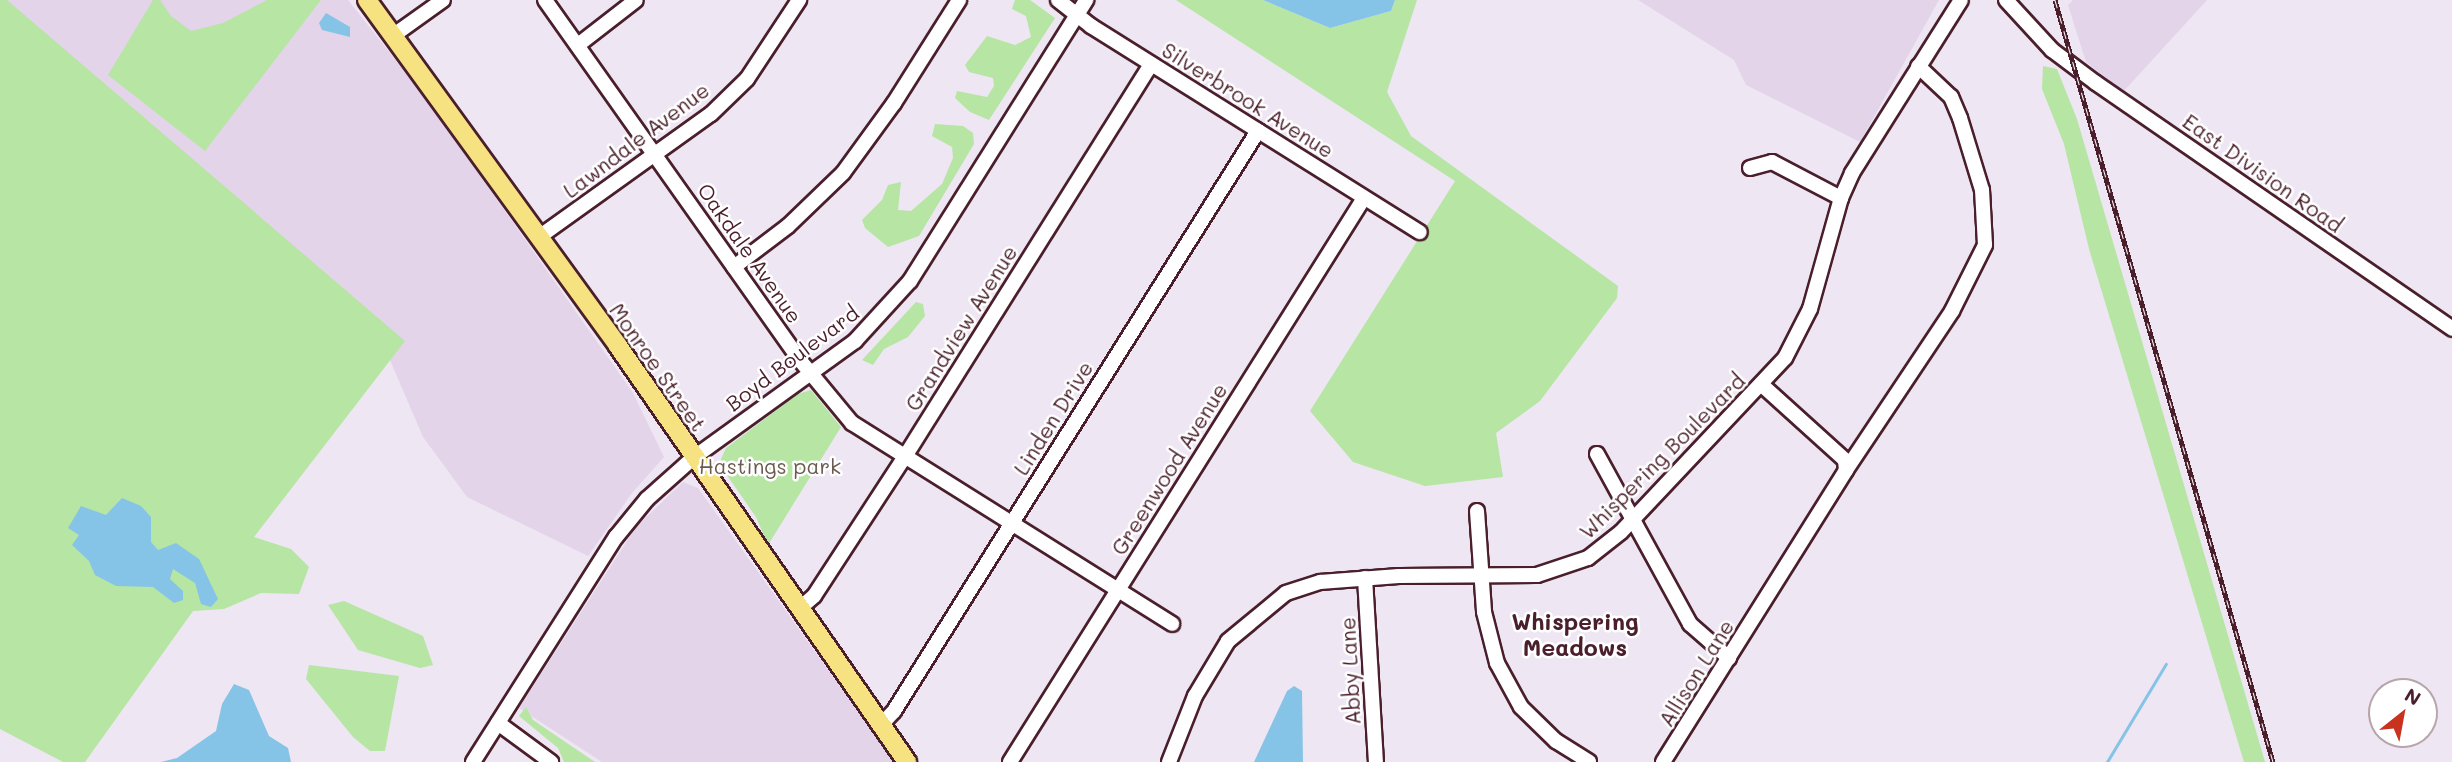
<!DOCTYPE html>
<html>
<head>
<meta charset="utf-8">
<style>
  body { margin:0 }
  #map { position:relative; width:2452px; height:762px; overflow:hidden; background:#eee6f3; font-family:Mali,sans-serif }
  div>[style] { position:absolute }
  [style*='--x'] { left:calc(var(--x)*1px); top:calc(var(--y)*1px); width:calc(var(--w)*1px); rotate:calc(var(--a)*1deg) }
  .built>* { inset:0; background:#e3d4ea }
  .green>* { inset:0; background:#b6e5a4 }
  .water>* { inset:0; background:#86c4e7 }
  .stream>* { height:2.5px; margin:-1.25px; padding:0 1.25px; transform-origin:1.25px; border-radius:1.25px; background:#86c4e7 }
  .roads { filter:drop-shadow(2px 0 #4a1f2b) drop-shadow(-2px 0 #4a1f2b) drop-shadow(0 2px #4a1f2b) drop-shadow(0 -2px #4a1f2b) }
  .minor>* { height:14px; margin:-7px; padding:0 7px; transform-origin:7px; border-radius:7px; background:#fff }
  .major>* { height:18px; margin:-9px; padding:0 9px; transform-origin:9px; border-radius:9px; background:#f7e281 }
  .rail>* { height:5px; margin-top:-2.5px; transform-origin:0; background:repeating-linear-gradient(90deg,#fff 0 8px,#4a1f2b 0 16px); box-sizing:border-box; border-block:2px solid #4a1f2b }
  span { translate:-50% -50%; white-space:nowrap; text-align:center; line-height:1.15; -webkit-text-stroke:5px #fff; paint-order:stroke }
  .street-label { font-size:21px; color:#4a1f2b }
  .park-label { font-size:21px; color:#6a5a4f }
  .neighbourhood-label { font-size:23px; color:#4a1f2b; font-weight:700 }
  .north { position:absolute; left:2368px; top:678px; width:70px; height:70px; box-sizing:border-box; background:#fff; border:2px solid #b7a5aa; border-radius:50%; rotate:31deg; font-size:19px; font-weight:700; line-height:28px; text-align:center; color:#4a1f2b }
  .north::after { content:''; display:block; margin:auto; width:24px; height:32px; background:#c8321e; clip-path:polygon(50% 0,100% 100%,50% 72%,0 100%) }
</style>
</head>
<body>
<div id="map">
  <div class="built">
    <div style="clip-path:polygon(0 0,348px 0,424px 96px,633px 393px,664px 457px,632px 493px,588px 556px,467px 497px,423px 437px,377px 330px)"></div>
    <div style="clip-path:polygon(1638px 0,1939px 0,1860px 142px,1746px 85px,1734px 60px)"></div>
    <div style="clip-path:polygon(2073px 0,2207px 0,2123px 92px,2086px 62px,2068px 5px)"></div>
    <div style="clip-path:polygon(683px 482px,698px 488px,894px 762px,602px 762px,519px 708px,636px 527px)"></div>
  </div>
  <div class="green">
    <div style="clip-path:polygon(0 0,7px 0,405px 341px,254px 537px,291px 549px,309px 567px,299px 594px,261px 593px,224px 609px,193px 611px,85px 762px,63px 762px,0 729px)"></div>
    <div style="clip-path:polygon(153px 0,160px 0,171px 16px,191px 31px,223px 23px,267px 0,321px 0,205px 151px,108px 75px)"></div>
    <div style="clip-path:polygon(1015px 0,1030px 0,1055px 18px,989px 120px,970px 112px,955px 98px,957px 91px,987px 97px,994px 86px,993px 78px,969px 72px,965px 65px,987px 36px,1015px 45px,1031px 37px,1026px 16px,1012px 9px)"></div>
    <div style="clip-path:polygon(1176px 0,1263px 0,1330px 28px,1391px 11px,1395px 0,1417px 0,1387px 92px,1411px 136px,1618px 286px,1617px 298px,1540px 401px,1496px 433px,1503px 477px,1425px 486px,1353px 462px,1310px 411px,1455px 181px)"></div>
    <div style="clip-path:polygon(2043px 66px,2057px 69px,2077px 119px,2265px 762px,2244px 762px,2089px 249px,2064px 144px,2042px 89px)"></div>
    <div style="clip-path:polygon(935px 124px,963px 126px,973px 133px,974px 144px,919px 236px,888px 247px,865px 228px,862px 220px,882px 200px,888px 185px,901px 182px,898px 210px,911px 211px,942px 184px,953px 158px,952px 147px,932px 136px)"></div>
    <div style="clip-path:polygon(916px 302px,923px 304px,925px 316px,908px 337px,884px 349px,873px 365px,862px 360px)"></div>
    <div style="clip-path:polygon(811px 390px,841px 427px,768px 545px,756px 517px,722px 468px,721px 459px,726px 448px,798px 394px)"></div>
    <div style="clip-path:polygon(344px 601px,423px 636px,433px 665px,420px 668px,358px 650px,328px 605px)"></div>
    <div style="clip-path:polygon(309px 665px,399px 676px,385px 751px,370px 751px,353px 737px,306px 679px)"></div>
    <div style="clip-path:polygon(526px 707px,533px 720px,595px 762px,564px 762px,558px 748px,519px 716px)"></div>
  </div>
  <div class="water">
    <div style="clip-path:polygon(1263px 0,1395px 0,1391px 11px,1330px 28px)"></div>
    <div style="clip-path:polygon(326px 13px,350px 27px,350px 37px,322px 30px,319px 23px)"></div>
    <div style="clip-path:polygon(122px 498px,141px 506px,151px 517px,151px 542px,158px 550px,176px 543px,199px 559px,218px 599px,211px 607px,201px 604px,195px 583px,173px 569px,170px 579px,183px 591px,183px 600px,174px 603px,153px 587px,116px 586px,95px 575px,89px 561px,72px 545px,79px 535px,68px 528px,81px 506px,106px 515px)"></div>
    <div style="clip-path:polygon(234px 684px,249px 690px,269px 736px,288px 748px,291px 762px,161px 762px,177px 758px,216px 731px,222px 704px)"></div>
    <div style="clip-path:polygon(1294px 686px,1302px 691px,1303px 762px,1254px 762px,1287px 691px)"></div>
  </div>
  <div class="stream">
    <div style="--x:2107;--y:762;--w:114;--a:-59"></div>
  </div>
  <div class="roads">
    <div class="minor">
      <div style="--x:545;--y:0;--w:440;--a:54.7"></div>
      <div style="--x:799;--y:359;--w:83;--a:50.4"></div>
      <div style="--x:852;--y:423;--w:378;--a:32.1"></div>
      <div style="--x:1058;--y:0;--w:42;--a:38.2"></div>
      <div style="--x:1091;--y:26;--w:388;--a:32.1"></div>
      <div style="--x:2006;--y:0;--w:68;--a:47.4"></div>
      <div style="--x:2052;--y:50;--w:55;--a:36.9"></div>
      <div style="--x:2096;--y:83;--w:433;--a:34.6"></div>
      <div style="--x:394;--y:35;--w:60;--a:-35.5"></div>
      <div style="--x:578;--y:45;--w:73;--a:-37.8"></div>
      <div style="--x:1750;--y:168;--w:23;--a:-15"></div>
      <div style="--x:1772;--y:162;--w:78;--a:27.6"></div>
      <div style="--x:539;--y:237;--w:211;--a:-35.6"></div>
      <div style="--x:711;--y:114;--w:50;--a:-44.2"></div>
      <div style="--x:747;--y:79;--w:95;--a:-56.6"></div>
      <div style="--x:734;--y:267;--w:68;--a:-37.2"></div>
      <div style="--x:788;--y:226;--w:76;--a:-43.9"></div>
      <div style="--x:843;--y:173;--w:87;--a:-53.9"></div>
      <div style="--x:894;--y:103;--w:122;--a:-57.7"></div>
      <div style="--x:1597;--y:454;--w:194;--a:61.3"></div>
      <div style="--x:1690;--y:624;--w:52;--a:41.1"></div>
      <div style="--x:1846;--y:470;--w:191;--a:-56.3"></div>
      <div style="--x:1952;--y:311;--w:74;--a:-63.4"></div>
      <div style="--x:1985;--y:245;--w:55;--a:-93.1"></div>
      <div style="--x:1982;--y:190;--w:75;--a:-107"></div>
      <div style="--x:1960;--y:118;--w:23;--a:-113"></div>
      <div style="--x:1951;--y:97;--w:45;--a:-136.8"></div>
      <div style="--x:1477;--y:511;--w:101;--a:86"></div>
      <div style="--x:1484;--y:612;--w:53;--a:75.7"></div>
      <div style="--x:1497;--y:663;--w:50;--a:61.4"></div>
      <div style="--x:1521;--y:707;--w:49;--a:44.2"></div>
      <div style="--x:1556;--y:741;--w:39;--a:32"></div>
      <div style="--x:1365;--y:578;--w:184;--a:86.6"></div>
      <div style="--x:799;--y:609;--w:20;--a:-41"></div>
      <div style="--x:814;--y:596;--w:165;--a:-56.9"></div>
      <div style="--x:904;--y:458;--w:465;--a:-57.9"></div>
      <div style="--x:498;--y:723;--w:66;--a:36.3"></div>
      <div style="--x:881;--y:725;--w:19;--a:-47"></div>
      <div style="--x:894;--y:711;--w:685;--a:-57.89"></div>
      <div style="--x:473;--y:762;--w:267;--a:-57.6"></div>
      <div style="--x:616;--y:537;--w:49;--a:-50.8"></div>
      <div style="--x:647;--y:499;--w:62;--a:-41.7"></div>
      <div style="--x:693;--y:458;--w:200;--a:-35.8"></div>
      <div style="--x:855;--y:341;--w:81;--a:-47.5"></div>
      <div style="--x:910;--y:281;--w:332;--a:-57.9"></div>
      <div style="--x:1010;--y:762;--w:666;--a:-57.89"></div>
      <div style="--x:1169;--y:762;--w:71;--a:-68.5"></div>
      <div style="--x:1195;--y:696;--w:64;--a:-59"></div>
      <div style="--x:1228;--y:641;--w:75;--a:-39.6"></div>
      <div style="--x:1286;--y:593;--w:36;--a:-18"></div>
      <div style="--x:1320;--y:582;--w:79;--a:-4.3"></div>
      <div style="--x:1399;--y:576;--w:138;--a:-0.4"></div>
      <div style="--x:1537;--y:575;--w:54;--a:-18.4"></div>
      <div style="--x:1588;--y:558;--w:42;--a:-38.2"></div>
      <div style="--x:1621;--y:532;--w:239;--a:-46.7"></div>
      <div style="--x:1785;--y:358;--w:55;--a:-63"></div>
      <div style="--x:1810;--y:309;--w:115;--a:-74.4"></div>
      <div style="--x:1841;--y:198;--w:27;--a:-66"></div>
      <div style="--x:1852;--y:173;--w:204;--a:-57.8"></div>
      <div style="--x:1663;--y:762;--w:345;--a:-57.9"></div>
      <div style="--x:1846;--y:470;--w:10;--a:-96"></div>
      <div style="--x:1845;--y:460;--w:110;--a:-137.9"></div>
    </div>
    <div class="major">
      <div style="--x:367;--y:0;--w:427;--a:54"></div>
      <div style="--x:618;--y:346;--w:507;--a:55.21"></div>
    </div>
  </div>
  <div class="rail">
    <div style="--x:2055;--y:0;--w:793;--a:74.03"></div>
  </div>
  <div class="street-label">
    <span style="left:1248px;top:100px;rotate:32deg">Silverbrook Avenue</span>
    <span style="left:636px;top:140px;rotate:-37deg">Lawndale Avenue</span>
    <span style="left:2263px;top:173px;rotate:35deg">East Division Road</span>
    <span style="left:750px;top:253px;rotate:55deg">Oakdale Avenue</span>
    <span style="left:961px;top:328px;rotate:-58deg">Grandview Avenue</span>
    <span style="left:792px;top:358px;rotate:-37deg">Boyd Boulevard</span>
    <span style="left:658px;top:367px;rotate:55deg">Monroe Street</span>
    <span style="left:1053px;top:418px;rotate:-58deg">Linden Drive</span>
    <span style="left:1662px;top:456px;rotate:-45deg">Whispering Boulevard</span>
    <span style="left:1169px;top:469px;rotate:-58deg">Greenwood Avenue</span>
    <span style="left:1350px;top:671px;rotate:-93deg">Abby Lane</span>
    <span style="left:1696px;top:673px;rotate:-58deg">Allison Lane</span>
  </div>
  <div class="park-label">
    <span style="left:770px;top:466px">Hastings park</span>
  </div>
  <div class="neighbourhood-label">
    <span style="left:1575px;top:634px">Whispering<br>Meadows</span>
  </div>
  <div class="north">N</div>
</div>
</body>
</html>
